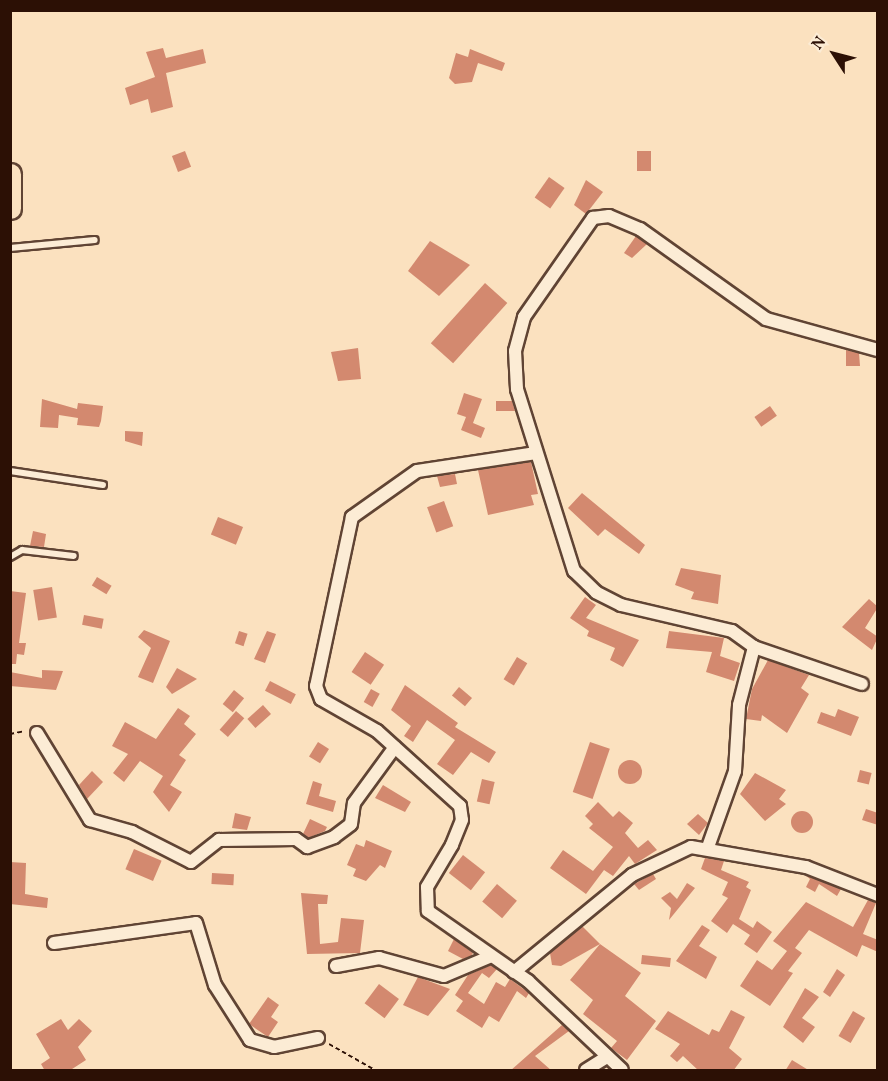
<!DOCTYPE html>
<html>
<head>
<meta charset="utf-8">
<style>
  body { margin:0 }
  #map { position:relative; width:888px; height:1081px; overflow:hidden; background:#fbe1bf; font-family:Vollkorn,serif }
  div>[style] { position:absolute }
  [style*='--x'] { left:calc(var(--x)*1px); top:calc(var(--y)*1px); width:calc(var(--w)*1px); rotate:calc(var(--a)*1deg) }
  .building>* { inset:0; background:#d3896f; transform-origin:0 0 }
  .round { border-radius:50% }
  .path>* { height:2px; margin-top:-1px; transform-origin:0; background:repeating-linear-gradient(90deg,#2c1005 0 4.5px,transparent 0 7.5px) }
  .roads { filter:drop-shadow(2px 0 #604434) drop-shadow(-2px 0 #604434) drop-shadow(0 2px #604434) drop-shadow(0 -2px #604434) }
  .lane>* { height:6px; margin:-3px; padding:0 3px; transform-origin:3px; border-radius:3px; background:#fcecd5 }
  .street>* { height:12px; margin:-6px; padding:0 6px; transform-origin:6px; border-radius:6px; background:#fcecd5 }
  .highway>* { height:21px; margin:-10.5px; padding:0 10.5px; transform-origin:10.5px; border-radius:10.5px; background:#fbe1bf }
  span { translate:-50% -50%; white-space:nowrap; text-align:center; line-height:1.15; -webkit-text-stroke:6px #fcecd5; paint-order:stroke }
  .frame { position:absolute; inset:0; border:12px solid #2c1005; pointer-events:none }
  .north { position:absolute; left:804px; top:24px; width:60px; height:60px; -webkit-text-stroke:4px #fcecd5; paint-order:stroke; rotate:306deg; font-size:16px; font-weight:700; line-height:24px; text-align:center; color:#2c1005 }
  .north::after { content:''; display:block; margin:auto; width:21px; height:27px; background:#2c1005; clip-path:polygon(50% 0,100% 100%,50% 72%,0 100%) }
</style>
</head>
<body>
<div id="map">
  <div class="building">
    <div style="clip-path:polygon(163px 48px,166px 58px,203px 49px,206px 63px,166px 73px,173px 107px,151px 113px,148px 99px,130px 105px,125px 88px,155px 77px,146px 52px)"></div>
    <div style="clip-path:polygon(470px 49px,505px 63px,502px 71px,478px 63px,472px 82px,455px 84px,449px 78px,456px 53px,468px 57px)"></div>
    <div style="left:185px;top:151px;width:17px;height:14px;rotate:69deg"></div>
    <div style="left:637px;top:151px;width:14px;height:20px"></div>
    <div style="left:549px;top:177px;width:19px;height:25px;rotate:35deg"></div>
    <div style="clip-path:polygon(586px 180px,603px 192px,586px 214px,574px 205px)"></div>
    <div style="clip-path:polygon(636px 236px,647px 244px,632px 258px,624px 253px)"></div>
    <div style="clip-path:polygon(430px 241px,470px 265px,439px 296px,408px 271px)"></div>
    <div style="left:485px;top:283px;width:30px;height:81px;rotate:42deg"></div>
    <div style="clip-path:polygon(358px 348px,361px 379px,338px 381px,331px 352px)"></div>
    <div style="clip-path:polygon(846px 350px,859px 353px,860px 366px,846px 366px)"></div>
    <div style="clip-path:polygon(464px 393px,482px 399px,473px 423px,485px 428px,481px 438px,461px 430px,466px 417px,457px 414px)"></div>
    <div style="clip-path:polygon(42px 399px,77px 409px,78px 403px,103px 406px,101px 421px,99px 427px,77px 425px,78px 418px,59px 415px,58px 428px,40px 427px)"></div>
    <div style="clip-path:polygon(496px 401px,512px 401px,515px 411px,496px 411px)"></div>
    <div style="left:770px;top:406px;width:12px;height:19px;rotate:55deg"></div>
    <div style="clip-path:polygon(125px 431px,143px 432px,142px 446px,125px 441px)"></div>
    <div style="clip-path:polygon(531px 462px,538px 494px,531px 495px,534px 505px,488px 515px,478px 470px)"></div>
    <div style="clip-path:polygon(455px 474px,457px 484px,440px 487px,437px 476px)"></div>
    <div style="clip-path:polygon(582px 493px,645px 545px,639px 554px,605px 529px,598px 536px,568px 508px)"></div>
    <div style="left:444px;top:501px;width:27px;height:18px;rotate:70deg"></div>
    <div style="left:218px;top:517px;width:27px;height:19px;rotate:22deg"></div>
    <div style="clip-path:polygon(33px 531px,46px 534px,44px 547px,30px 546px)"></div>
    <div style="clip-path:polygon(681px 568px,721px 575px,718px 604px,691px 599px,694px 592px,675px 585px)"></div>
    <div style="left:97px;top:577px;width:17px;height:10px;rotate:31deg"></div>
    <div style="left:52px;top:587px;width:31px;height:19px;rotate:81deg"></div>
    <div style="clip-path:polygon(10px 591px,26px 593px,19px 643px,26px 643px,24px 655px,17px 654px,16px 664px,10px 664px)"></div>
    <div style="clip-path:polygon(585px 597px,596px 605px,586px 618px,639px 640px,623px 667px,610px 660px,615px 648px,587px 636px,589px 631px,570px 618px)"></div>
    <div style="clip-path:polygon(869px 599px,878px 607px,865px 628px,878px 637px,872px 650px,842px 627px)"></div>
    <div style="left:84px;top:615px;width:20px;height:10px;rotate:11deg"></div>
    <div style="clip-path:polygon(144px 630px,170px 641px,153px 683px,138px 677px,151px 648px,138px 637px)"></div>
    <div style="left:239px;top:631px;width:9px;height:13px;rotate:18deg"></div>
    <div style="clip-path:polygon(267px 631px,276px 634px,265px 663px,254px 659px)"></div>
    <div style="clip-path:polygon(669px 631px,724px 638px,720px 656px,740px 663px,734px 681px,706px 672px,712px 652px,666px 648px)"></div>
    <div style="left:365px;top:652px;width:23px;height:24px;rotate:34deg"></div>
    <div style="left:517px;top:657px;width:12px;height:26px;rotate:31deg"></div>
    <div style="clip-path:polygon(768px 660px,809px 675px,801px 688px,809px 694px,787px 733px,762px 715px,761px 721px,746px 719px,752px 689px)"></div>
    <div style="clip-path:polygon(177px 668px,197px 679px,172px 694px,166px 687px)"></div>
    <div style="clip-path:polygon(42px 670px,63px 671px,56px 690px,10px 686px,10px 672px,42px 678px)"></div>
    <div style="left:270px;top:681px;width:29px;height:11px;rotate:27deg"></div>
    <div style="clip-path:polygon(405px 685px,458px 723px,455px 727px,496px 752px,489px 763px,471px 752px,453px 775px,437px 764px,455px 740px,427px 720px,413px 742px,404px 736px,411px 726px,391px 710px)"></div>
    <div style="left:459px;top:687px;width:17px;height:11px;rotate:40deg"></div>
    <div style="left:371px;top:689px;width:10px;height:15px;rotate:29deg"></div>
    <div style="left:234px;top:690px;width:13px;height:18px;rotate:39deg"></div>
    <div style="left:263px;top:705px;width:12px;height:21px;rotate:48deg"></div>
    <div style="clip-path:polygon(178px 708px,190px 716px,184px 724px,196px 734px,179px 755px,186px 760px,170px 785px,182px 792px,169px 812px,153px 792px,163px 776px,140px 761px,124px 782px,113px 773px,128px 754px,112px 746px,125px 722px,156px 739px)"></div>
    <div style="clip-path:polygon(838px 709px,859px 717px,851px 736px,817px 723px,821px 712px,835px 717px)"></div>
    <div style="left:236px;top:711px;width:11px;height:25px;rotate:41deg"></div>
    <div style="left:318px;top:742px;width:13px;height:17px;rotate:32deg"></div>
    <div style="left:590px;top:742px;width:21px;height:53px;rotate:19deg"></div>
    <div class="round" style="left:618px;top:760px;width:24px;height:24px"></div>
    <div style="left:860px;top:770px;width:12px;height:12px;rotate:14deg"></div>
    <div style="clip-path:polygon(92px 771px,103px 782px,87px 799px,79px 785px)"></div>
    <div style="clip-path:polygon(755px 773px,786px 790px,779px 799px,786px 804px,765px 821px,740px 794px)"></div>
    <div style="left:482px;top:779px;width:13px;height:23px;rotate:13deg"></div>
    <div style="clip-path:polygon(313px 781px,322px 784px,319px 796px,336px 801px,333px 812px,306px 804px)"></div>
    <div style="clip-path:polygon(383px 785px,411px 802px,405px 812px,375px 798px)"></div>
    <div style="clip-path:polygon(598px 802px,613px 817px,619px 811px,633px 823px,625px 833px,638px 848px,648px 840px,657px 850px,635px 864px,629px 856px,613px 876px,604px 870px,586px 894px,550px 868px,563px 850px,593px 871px,613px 847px,589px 828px,593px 824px,585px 816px)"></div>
    <div style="clip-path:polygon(866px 809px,878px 813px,878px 825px,862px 820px)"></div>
    <div class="round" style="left:791px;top:811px;width:22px;height:22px"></div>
    <div style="clip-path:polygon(235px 813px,251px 817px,247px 830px,232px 828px)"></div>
    <div style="clip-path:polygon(698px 814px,708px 823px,699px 835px,687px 824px)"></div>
    <div style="clip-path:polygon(310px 819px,327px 827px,325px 831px,308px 838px,303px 834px)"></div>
    <div style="clip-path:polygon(366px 840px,392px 851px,385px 868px,380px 865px,366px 881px,353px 876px,356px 869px,347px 865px,356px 844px,364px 847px)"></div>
    <div style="left:134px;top:849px;width:30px;height:22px;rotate:23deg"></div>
    <div style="left:463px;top:855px;width:28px;height:23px;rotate:38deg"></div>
    <div style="clip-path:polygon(705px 858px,724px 861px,721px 870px,749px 882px,746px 887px,751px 890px,739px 919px,753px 928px,757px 921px,772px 932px,757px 953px,744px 944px,750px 935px,733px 924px,727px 933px,711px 921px,728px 898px,722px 895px,728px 882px,701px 869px)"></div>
    <div style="clip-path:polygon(10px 862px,26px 863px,25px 894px,48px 898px,47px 908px,10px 904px)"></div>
    <div style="left:212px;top:873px;width:22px;height:11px;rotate:3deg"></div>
    <div style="clip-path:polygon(653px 874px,656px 879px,639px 890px,634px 884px)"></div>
    <div style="clip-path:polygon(805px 875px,841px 889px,837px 896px,819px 884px,815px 892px,806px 887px,810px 879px)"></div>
    <div style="clip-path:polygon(687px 883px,695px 888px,669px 920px,671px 908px,661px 898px,670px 892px,677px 899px)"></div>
    <div style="left:497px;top:884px;width:26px;height:23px;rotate:40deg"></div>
    <div style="clip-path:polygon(301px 893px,328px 895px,327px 904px,318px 904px,320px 944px,338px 942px,341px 918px,364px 920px,360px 953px,307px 954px)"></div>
    <div style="clip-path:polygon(868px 900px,876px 903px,863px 934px,878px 940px,878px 952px,862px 945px,857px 957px,809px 930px,795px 948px,802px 953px,788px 971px,793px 973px,770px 1006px,740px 986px,757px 960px,772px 970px,787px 951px,773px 941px,806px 902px,853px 927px)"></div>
    <div style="clip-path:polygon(702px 925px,710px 930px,699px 946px,717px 957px,706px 979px,676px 961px)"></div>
    <div style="clip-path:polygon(582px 926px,600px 944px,561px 966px,552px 965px,550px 953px)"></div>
    <div style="clip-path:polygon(454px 939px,473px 953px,471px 956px,463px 959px,448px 951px)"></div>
    <div style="clip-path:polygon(600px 944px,641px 973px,625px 996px,656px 1021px,627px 1060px,611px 1048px,617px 1041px,583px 1014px,593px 1000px,570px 980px)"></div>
    <div style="left:642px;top:955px;width:29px;height:9px;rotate:6deg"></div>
    <div style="clip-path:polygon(491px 965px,497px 969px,489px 978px,482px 973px,468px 993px,484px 1004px,496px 982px,505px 987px,510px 979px,529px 993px,526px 998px,517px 991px,499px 1022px,489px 1016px,482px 1028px,456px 1011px,463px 1001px,455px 995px,468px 975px)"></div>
    <div style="clip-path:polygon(837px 969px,845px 975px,830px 997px,823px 992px)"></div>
    <div style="clip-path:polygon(418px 977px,450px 989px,428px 1016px,403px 1005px)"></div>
    <div style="left:379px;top:984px;width:25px;height:24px;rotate:37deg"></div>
    <div style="clip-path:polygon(805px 988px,819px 997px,802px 1018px,815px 1027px,803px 1043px,783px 1027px)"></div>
    <div style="clip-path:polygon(268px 997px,279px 1005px,271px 1017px,278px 1022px,268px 1037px,249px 1024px)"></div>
    <div style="clip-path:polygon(731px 1010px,745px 1017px,729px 1048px,742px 1059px,733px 1071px,699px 1071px,683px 1056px,677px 1062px,670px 1056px,680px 1044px,655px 1029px,668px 1011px,709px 1035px,712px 1029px,719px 1032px)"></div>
    <div style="left:853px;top:1011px;width:14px;height:29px;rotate:30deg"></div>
    <div style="clip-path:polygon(61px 1019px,68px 1030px,79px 1019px,92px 1031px,78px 1047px,86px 1060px,69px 1071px,45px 1071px,41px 1064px,50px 1058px,36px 1034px)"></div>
    <div style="clip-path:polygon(562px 1025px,569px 1031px,535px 1056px,552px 1071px,510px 1071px)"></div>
    <div style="clip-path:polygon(792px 1060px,810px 1071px,785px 1071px)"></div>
  </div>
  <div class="path">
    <div style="--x:10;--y:734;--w:15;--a:-11"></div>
    <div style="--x:329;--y:1044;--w:53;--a:29.5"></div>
  </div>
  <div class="roads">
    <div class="lane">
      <div style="--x:10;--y:248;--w:85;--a:-5.4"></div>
      <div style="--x:10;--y:471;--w:94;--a:8.6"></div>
      <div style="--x:10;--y:557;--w:14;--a:-30"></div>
      <div style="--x:22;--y:550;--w:52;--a:6.6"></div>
    </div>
    <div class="street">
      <div style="--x:536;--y:453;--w:120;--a:171.4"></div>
      <div style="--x:417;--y:471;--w:80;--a:144.7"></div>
      <div style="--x:352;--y:517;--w:173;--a:102"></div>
      <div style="--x:316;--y:686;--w:14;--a:69"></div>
      <div style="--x:321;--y:699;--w:64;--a:29.7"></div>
      <div style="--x:377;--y:731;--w:112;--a:42.1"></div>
      <div style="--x:460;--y:806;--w:14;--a:82"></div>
      <div style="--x:462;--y:820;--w:27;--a:112"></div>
      <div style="--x:452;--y:845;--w:49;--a:120.8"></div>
      <div style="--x:427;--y:887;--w:24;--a:88"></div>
      <div style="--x:428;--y:911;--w:122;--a:35"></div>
      <div style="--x:528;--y:981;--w:129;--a:43.4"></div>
      <div style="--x:754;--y:647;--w:114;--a:18.9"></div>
      <div style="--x:37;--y:733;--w:102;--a:58.7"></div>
      <div style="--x:90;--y:820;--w:44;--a:15.9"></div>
      <div style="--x:132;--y:832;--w:66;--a:27"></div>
      <div style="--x:191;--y:862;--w:36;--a:-38"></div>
      <div style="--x:219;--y:840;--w:77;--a:-0.7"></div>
      <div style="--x:296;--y:839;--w:14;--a:36"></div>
      <div style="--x:307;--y:847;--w:29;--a:-20"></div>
      <div style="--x:334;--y:837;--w:21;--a:-37"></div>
      <div style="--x:351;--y:824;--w:21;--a:-82"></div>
      <div style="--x:354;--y:803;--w:69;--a:-53.8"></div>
      <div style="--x:708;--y:847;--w:81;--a:-70.4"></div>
      <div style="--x:735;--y:771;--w:66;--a:-86.5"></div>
      <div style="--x:739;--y:705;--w:60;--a:-75.5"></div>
      <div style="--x:754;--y:647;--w:27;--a:-144"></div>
      <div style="--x:732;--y:631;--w:114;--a:-166.8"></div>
      <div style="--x:621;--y:605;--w:28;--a:-153"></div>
      <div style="--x:596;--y:592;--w:30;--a:-136"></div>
      <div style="--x:574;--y:571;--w:191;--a:-107.4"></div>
      <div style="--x:517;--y:389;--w:38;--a:-93"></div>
      <div style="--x:515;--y:351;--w:35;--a:-75"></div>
      <div style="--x:524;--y:317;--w:121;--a:-55.1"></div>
      <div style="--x:593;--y:218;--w:16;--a:-7"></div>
      <div style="--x:609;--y:216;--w:34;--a:23"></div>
      <div style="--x:640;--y:229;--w:155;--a:35.5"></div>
      <div style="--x:766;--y:319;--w:116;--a:15.5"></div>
      <div style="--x:54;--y:943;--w:143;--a:-8"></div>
      <div style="--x:196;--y:923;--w:65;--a:73"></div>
      <div style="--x:215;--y:985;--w:65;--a:57.5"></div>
      <div style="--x:250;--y:1040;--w:25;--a:16"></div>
      <div style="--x:274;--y:1047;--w:45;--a:-11.6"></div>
      <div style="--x:336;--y:966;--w:44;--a:-10.5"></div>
      <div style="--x:379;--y:958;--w:67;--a:15.5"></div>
      <div style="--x:444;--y:976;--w:49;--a:-22.9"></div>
      <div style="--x:514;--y:972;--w:153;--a:-39.4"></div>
      <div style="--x:632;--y:875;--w:65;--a:-25.4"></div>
      <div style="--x:691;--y:847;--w:117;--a:9.9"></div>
      <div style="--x:806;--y:867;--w:77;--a:21.3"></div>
      <div style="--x:586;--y:1070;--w:22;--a:-32"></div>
    </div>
    <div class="highway">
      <div style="--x:10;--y:174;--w:34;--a:90"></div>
    </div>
  </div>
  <div class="frame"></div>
  <div class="north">N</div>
</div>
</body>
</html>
